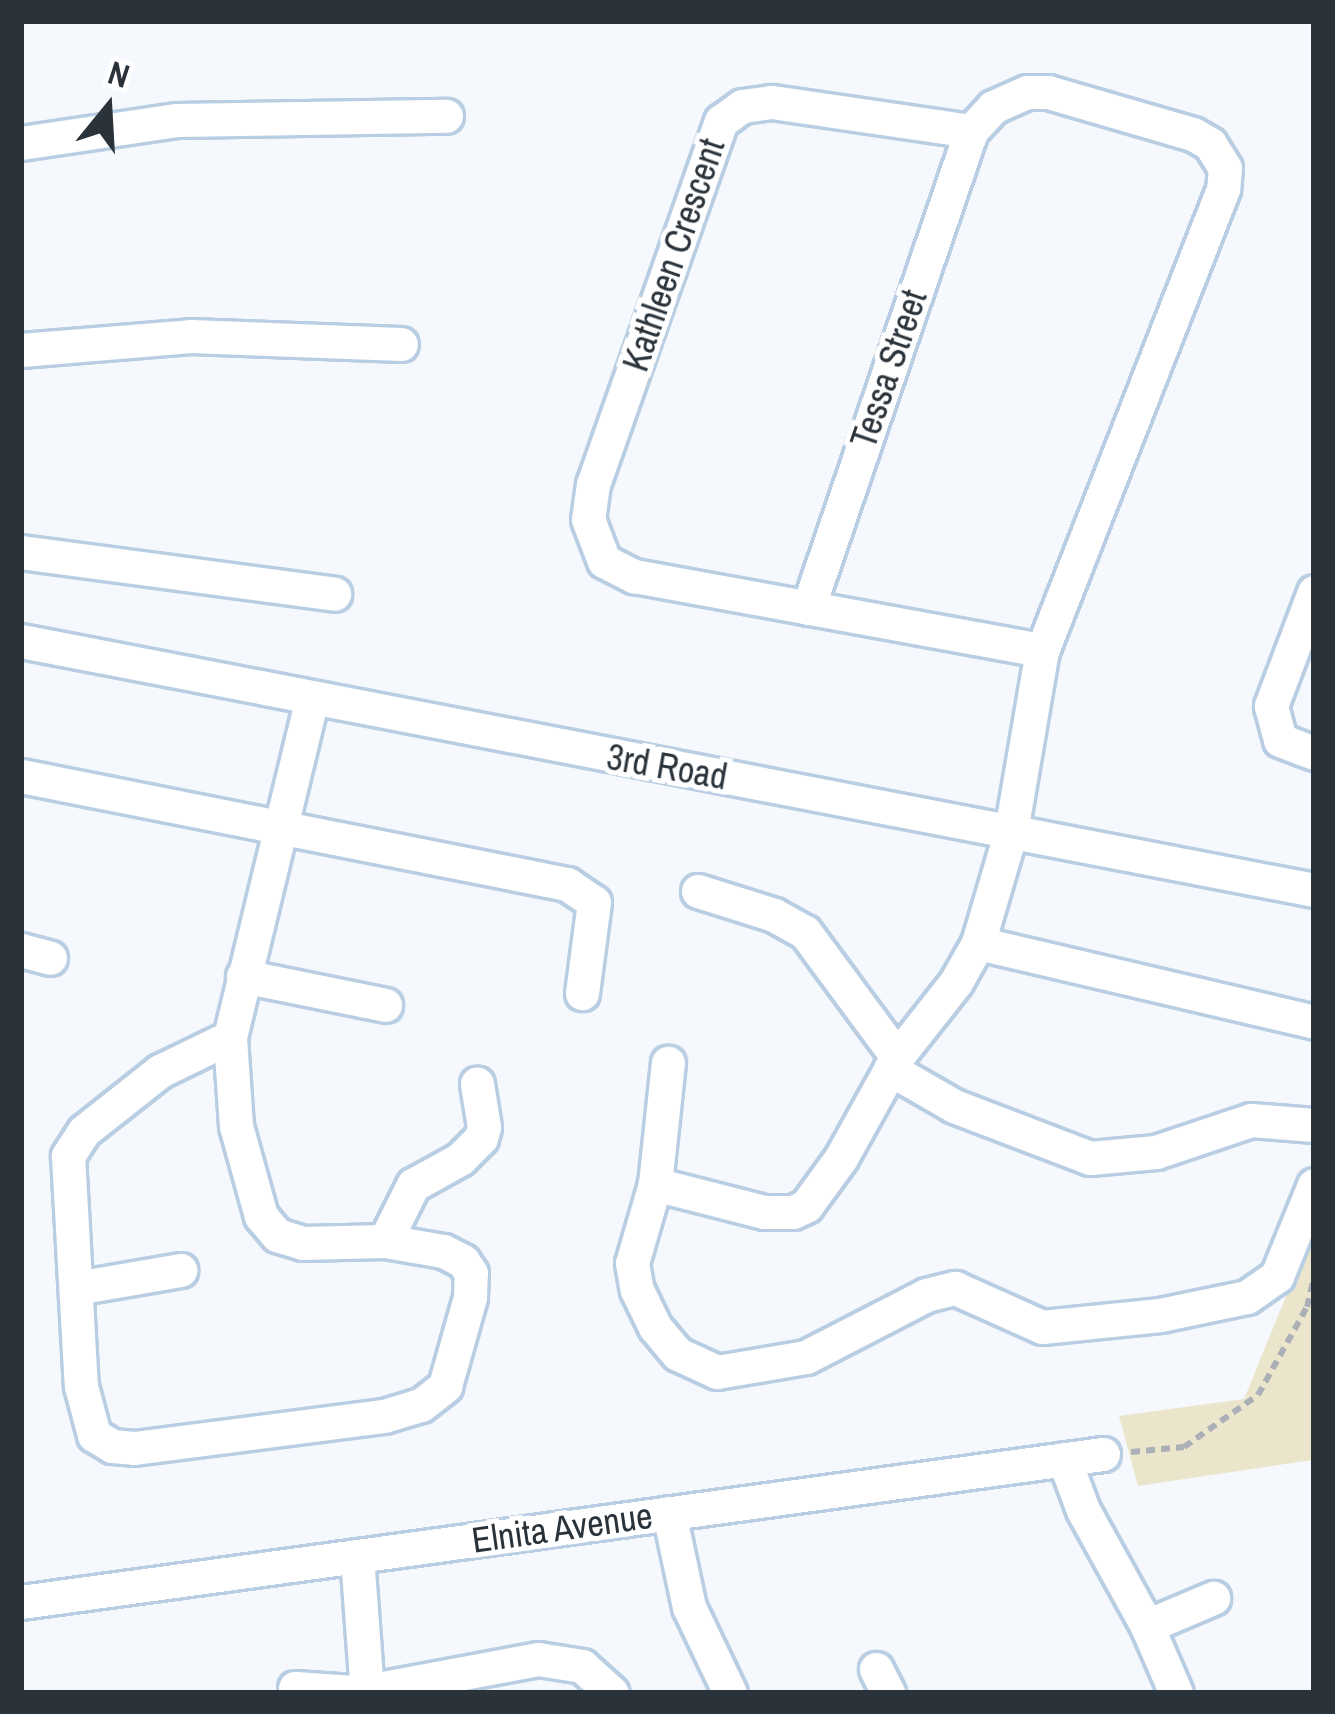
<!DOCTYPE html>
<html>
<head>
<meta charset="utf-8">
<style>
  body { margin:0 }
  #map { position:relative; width:1335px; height:1714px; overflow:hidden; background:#f5f9fd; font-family:"Archivo Narrow",sans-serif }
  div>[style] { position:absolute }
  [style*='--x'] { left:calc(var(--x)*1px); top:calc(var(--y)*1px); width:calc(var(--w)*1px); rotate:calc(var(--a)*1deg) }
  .green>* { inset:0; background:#ebe5cb }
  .path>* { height:6px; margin-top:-3px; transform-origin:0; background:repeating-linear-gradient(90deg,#abb0b6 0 9px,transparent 0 15px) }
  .roads { filter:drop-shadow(3px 0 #b9cee2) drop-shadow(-3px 0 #b9cee2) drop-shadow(0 3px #b9cee2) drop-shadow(0 -3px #b9cee2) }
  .minor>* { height:33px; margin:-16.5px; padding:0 16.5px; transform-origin:16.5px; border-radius:16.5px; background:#fff }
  span { translate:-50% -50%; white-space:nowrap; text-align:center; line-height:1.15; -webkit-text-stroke:10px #fff; paint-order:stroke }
  .street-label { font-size:36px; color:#2a323a }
  .frame { position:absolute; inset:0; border:24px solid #2a323a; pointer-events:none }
  .north { position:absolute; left:48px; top:48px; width:120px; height:120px; -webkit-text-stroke:9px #fff; paint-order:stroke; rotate:18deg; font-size:33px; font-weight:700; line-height:48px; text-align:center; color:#2a323a }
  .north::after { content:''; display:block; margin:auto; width:42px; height:54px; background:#2a323a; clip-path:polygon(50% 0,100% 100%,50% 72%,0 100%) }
</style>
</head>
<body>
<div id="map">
  <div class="green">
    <div style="clip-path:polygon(1314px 1228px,1312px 1460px,1138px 1486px,1119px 1416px,1244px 1399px)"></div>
  </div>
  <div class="path">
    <div style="--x:1131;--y:1452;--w:53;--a:-5.4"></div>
    <div style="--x:1184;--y:1447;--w:90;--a:-35.1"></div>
    <div style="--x:1258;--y:1395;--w:101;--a:-60.9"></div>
    <div style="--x:1307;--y:1307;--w:32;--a:-77"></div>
  </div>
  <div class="roads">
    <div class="minor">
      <div style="--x:971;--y:131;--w:202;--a:-171.7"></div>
      <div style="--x:771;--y:102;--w:29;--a:172"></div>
      <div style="--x:742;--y:106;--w:26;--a:144"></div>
      <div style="--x:721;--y:121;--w:385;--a:109.4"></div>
      <div style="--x:593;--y:484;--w:35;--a:98"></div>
      <div style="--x:588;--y:519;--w:45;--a:69.1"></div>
      <div style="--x:604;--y:561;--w:34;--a:27"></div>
      <div style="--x:634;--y:576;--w:415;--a:10.3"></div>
      <div style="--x:21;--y:143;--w:158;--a:-8.4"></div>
      <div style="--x:177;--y:120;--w:269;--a:-0.9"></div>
      <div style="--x:21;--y:350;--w:170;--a:-4.7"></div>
      <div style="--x:190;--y:336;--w:211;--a:2.2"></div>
      <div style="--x:21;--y:552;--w:316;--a:7.6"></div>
      <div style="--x:1314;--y:592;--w:122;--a:110.7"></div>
      <div style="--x:1271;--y:706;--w:35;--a:75"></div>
      <div style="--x:1280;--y:740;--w:36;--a:21"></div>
      <div style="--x:808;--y:608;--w:504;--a:-71.13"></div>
      <div style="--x:971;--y:131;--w:33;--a:-47"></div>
      <div style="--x:993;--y:107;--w:37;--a:-24"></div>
      <div style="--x:1027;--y:92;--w:21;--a:0"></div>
      <div style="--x:1048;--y:92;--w:151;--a:16.2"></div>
      <div style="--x:1193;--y:134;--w:20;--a:30"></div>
      <div style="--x:1210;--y:144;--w:28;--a:58"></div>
      <div style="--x:1225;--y:168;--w:21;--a:95"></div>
      <div style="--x:1223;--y:189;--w:495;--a:111.4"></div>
      <div style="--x:1042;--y:650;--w:184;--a:99.7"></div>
      <div style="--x:1011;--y:831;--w:117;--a:106.4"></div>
      <div style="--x:978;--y:943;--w:45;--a:119.4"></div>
      <div style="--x:956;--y:982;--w:95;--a:128.2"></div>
      <div style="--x:897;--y:1057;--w:115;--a:119"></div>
      <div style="--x:841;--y:1158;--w:59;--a:126.1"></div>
      <div style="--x:806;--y:1206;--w:14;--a:155"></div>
      <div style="--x:793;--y:1212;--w:29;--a:180"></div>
      <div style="--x:764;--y:1212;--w:113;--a:-165.6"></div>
      <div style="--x:655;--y:1184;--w:82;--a:106.2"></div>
      <div style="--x:632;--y:1263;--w:27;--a:80"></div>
      <div style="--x:637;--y:1290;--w:41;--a:64.1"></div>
      <div style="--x:655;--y:1327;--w:35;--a:50"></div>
      <div style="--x:678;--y:1354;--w:43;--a:24.8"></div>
      <div style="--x:717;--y:1372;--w:90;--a:-9.6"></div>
      <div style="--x:806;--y:1357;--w:135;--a:-27.3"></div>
      <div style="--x:926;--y:1295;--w:30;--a:-14"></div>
      <div style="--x:955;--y:1288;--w:95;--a:24.1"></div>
      <div style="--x:1042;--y:1327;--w:119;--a:-5.8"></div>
      <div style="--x:1160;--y:1315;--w:89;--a:-11.7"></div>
      <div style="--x:1247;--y:1297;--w:37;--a:-35"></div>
      <div style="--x:1277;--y:1276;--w:98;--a:-67.9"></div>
      <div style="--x:21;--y:641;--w:1317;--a:10.9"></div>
      <div style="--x:21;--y:776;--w:557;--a:11.19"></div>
      <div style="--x:567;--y:884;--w:32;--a:34"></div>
      <div style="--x:594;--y:902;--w:92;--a:97.5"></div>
      <div style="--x:698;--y:891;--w:80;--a:17.5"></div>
      <div style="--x:774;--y:915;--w:35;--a:29"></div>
      <div style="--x:805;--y:932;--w:155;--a:53.6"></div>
      <div style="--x:978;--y:943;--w:345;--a:13.2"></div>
      <div style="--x:21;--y:950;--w:30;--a:15"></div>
      <div style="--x:243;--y:976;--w:145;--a:11.5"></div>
      <div style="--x:230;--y:1037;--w:78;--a:154.1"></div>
      <div style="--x:160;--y:1071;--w:97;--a:141.7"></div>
      <div style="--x:84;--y:1131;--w:30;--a:123"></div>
      <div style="--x:68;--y:1156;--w:230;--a:86.8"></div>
      <div style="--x:81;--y:1386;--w:51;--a:75.1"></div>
      <div style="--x:94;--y:1435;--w:21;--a:31"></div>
      <div style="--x:112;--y:1446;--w:22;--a:5"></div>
      <div style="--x:134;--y:1448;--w:252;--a:-7.3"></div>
      <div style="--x:384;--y:1416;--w:39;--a:-17"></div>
      <div style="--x:421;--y:1405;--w:31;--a:-38"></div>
      <div style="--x:445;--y:1386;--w:92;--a:-74.3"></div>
      <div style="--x:470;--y:1297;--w:24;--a:-88"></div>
      <div style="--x:471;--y:1273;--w:14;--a:-124"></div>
      <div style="--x:463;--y:1261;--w:22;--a:-153"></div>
      <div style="--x:443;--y:1251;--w:59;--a:-170.2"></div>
      <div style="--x:385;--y:1241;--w:82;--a:178.6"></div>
      <div style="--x:303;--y:1243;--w:27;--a:-163"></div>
      <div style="--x:277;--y:1235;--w:25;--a:-130"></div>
      <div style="--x:261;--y:1216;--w:93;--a:-105.5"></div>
      <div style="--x:236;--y:1126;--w:89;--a:-93.9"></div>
      <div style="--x:230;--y:1037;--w:346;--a:-76.4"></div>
      <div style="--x:890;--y:1069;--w:74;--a:30"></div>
      <div style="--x:954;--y:1106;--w:146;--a:20.9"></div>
      <div style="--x:1090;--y:1158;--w:66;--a:-5.2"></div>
      <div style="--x:1156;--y:1152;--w:100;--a:-18.6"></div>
      <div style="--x:1251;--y:1120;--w:63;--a:4.5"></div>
      <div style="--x:655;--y:1184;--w:122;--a:-83.9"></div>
      <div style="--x:385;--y:1241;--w:63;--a:-63.4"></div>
      <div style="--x:413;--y:1185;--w:54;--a:-29"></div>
      <div style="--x:460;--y:1159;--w:30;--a:-45"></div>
      <div style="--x:481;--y:1138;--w:11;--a:-75"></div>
      <div style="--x:484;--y:1127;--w:44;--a:-99.2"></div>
      <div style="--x:76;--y:1288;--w:106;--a:-9.8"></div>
      <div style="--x:1064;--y:1459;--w:54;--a:69.6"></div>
      <div style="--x:1083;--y:1510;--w:132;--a:61.1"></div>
      <div style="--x:1147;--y:1626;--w:73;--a:66.6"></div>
      <div style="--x:669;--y:1513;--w:96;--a:78"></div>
      <div style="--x:689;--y:1607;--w:95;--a:64.5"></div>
      <div style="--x:357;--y:1556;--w:135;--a:85.8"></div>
      <div style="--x:367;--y:1691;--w:174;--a:-10.6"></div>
      <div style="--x:538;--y:1659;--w:45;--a:9"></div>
      <div style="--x:582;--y:1666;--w:40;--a:42"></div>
      <div style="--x:21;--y:1602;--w:1092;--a:-7.79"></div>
      <div style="--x:1147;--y:1626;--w:72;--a:-23"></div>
      <div style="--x:876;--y:1669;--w:27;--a:63"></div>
      <div style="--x:295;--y:1688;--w:73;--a:3.9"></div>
    </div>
  </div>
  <div class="street-label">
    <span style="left:674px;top:255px;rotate:-71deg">Kathleen Crescent</span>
    <span style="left:889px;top:369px;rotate:-71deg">Tessa Street</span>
    <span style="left:667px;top:767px;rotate:10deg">3rd Road</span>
    <span style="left:562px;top:1528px;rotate:-8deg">Elnita Avenue</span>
  </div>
  <div class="frame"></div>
  <div class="north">N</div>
</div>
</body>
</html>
